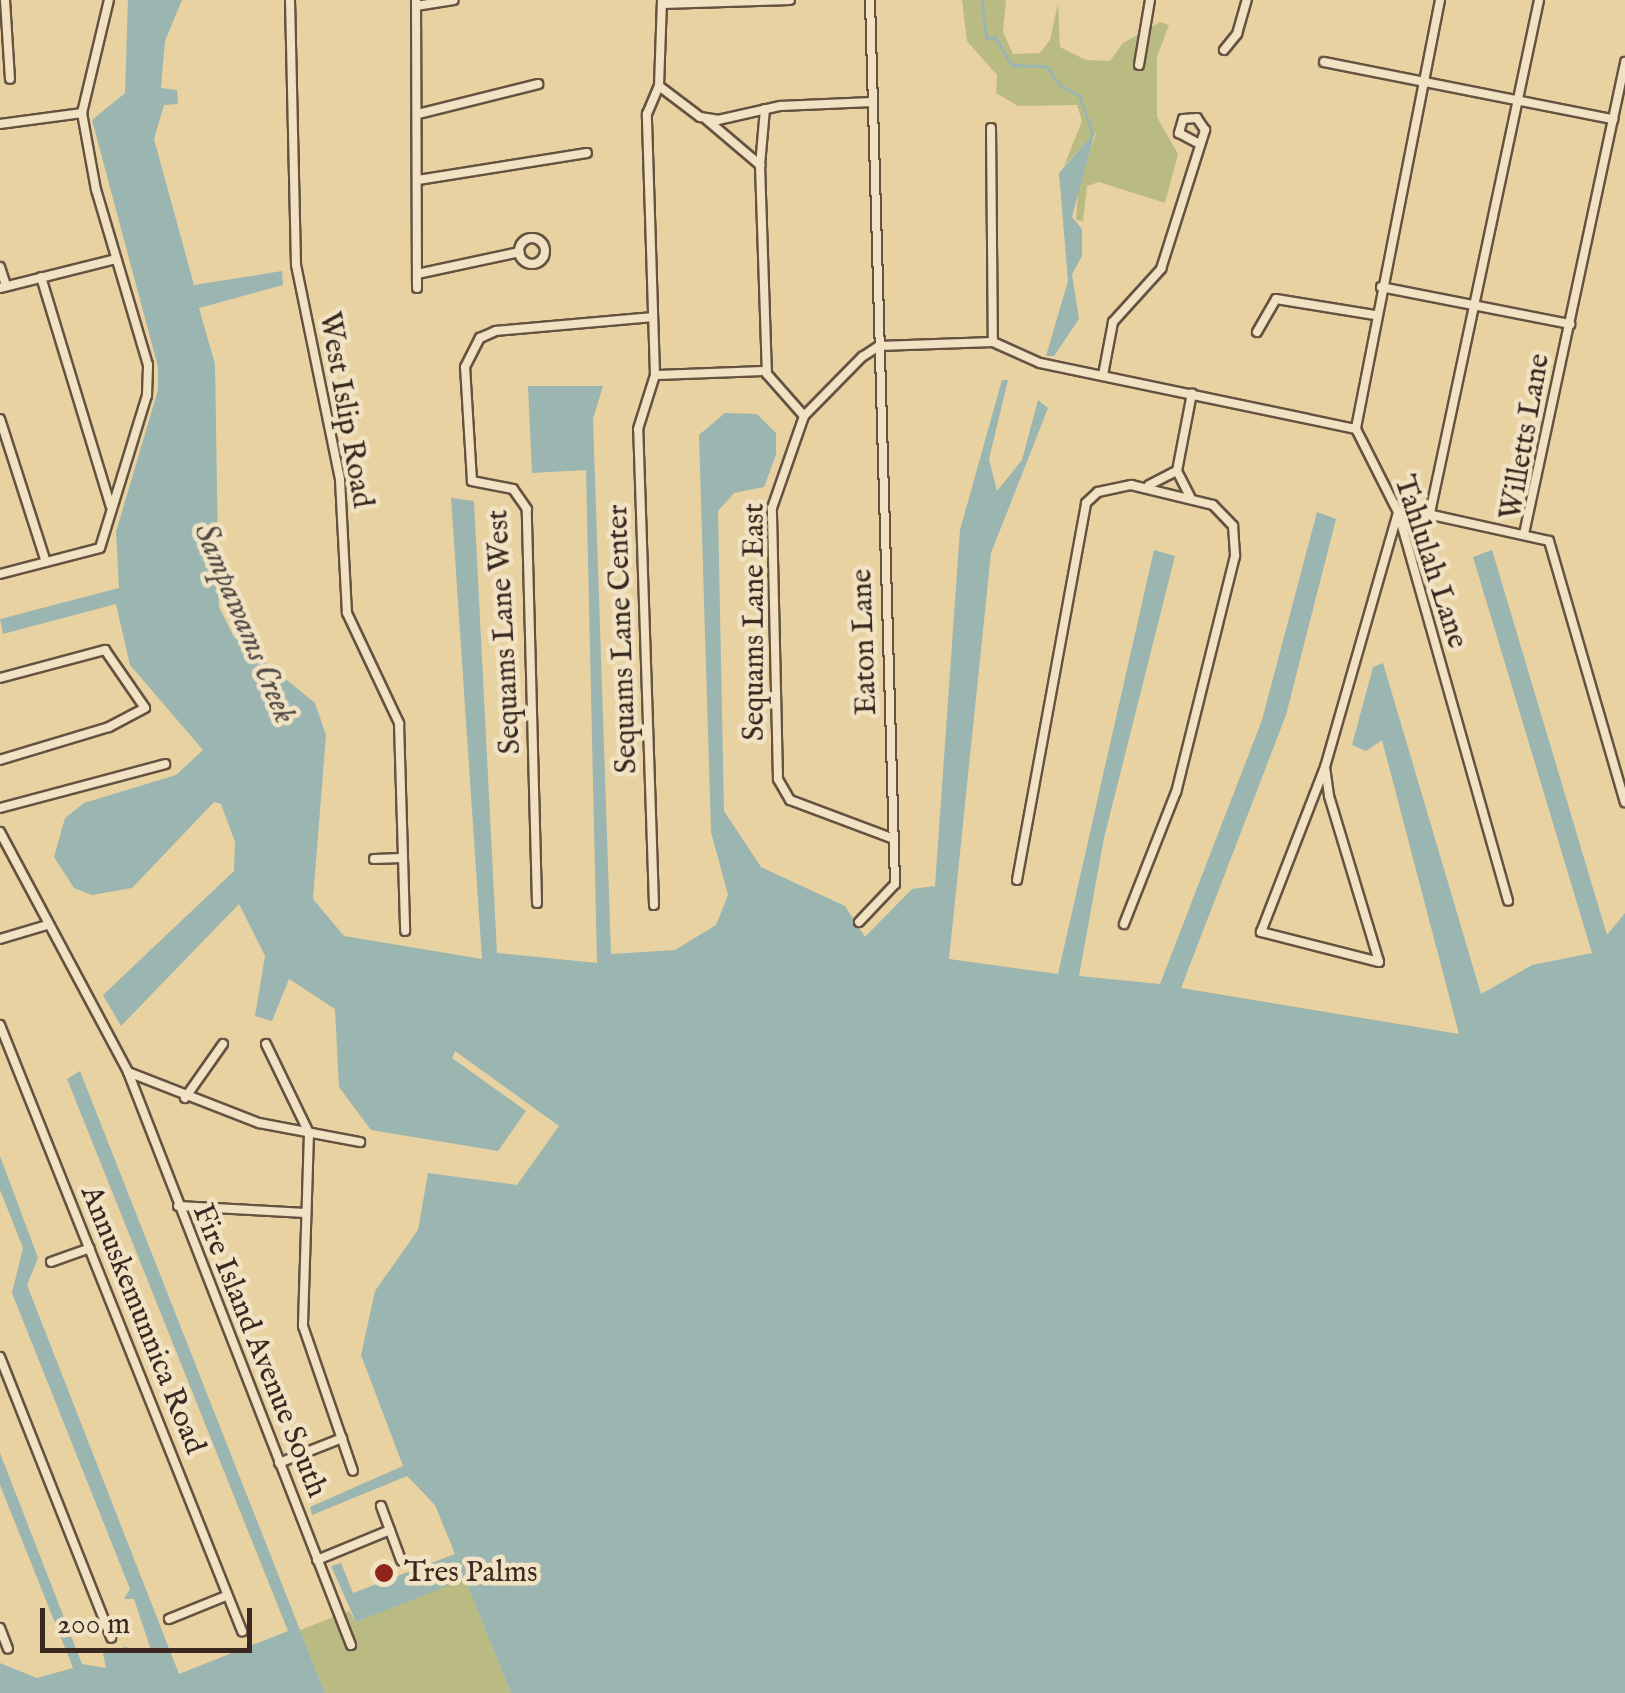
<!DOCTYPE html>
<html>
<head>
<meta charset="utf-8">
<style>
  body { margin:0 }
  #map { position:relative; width:1625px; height:1693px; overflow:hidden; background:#e8d2a2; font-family:"IM FELL English",serif }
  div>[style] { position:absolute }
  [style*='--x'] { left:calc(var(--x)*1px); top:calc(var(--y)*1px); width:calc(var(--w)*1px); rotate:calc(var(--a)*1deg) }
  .green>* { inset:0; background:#babb82 }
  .water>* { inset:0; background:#9bb5b0 }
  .stream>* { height:2.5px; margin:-1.25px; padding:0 1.25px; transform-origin:1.25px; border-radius:1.25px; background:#9bb5b0 }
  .roads { filter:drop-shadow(2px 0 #665241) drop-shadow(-2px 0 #665241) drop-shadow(0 2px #665241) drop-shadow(0 -2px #665241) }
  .minor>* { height:8px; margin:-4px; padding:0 4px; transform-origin:4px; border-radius:4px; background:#f0e2c3 }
  .minor>.ring { margin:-4px; padding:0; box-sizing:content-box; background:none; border:8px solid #f0e2c3; border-radius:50% }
  .dots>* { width:28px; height:28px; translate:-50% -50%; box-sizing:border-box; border:5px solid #f0e2c3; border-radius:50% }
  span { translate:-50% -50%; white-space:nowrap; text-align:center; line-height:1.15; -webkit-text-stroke:9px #f0e2c3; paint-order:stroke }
  .street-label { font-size:30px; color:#3a2821 }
  .poi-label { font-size:30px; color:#3a2821 }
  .left { translate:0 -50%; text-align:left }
  .water-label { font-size:32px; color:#524b45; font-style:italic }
  .scale { position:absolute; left:40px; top:1608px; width:212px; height:45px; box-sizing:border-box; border:5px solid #3a2821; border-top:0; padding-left:12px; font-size:30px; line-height:35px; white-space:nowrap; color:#3a2821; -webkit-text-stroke:8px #f0e2c3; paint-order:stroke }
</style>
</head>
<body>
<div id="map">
  <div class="green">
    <div style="clip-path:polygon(962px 0,1006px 0,1003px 32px,1013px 54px,1040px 53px,1050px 40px,1058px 3px,1060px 47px,1086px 60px,1110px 61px,1123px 43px,1160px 22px,1169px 25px,1157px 57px,1157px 117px,1178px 154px,1165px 203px,1099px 182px,1087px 186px,1083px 221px,1076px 220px,1079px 181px,1097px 131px,1064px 166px,1082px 121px,1077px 105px,1018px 106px,996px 93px,997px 75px,967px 41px)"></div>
    <div style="clip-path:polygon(465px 1578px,511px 1693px,325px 1693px,300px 1630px,349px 1611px,356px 1622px)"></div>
  </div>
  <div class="water">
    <div style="clip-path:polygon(128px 0,182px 0,165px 41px,161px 88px,177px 90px,178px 104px,164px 105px,154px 139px,194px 285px,282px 271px,283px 285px,199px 308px,215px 364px,219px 607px,234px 637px,315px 703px,326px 735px,313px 899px,344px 936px,482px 959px,451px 498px,474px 501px,497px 953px,597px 963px,586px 470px,532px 473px,528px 386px,603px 386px,593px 419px,611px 954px,675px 950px,716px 925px,728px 895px,711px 832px,699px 435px,725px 413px,757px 414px,776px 433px,776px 455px,764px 487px,734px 493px,718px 511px,724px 811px,761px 867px,845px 906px,865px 937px,912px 889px,935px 886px,960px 530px,1002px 380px,1008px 380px,989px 459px,997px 491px,1022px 460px,1038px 400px,1048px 408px,991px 553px,949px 959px,1058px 974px,1154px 550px,1175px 556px,1104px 838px,1079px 976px,1160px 984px,1262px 720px,1317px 512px,1336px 519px,1286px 715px,1181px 988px,1459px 1034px,1382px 740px,1366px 751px,1352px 745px,1373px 667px,1383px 663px,1481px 994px,1532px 965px,1592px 953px,1473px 557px,1492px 550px,1607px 935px,1625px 913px,1625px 1693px,511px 1693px,465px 1579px,356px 1622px,331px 1566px,341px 1563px,353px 1593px,455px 1554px,435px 1505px,407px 1476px,312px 1515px,310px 1507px,403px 1466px,361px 1355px,375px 1291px,418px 1230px,428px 1173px,517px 1185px,559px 1126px,455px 1051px,452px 1058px,526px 1111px,498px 1151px,371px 1130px,339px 1087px,335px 1009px,289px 979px,272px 1021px,255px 1016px,265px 956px,239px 904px,121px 1026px,103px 995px,234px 871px,235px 842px,221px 804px,214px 802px,132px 888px,92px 895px,74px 888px,54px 857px,65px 818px,84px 803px,176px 775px,203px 750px,130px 665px,116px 604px,3px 634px,0 619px,119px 588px,116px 532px,158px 390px,158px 367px,92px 120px,125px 93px)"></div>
    <div style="clip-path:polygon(1095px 132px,1072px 217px,1082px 229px,1082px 256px,1072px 274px,1079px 319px,1054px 356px,1046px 356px,1068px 281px,1059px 173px)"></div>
    <div style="clip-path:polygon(80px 1071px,300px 1630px,325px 1693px,0 1693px,0 1663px,37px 1678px,73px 1668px,0 1485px,0 1453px,82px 1664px,106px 1668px,103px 1654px,125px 1647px,152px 1653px,134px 1599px,124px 1599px,130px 1589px,12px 1293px,23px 1248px,0 1190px,0 1156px,38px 1258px,27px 1285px,179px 1674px,288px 1631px,67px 1079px)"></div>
  </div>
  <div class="stream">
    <div style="--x:982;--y:0;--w:38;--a:83"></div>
    <div style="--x:987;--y:38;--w:8;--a:-7"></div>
    <div style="--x:995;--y:37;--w:33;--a:59"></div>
    <div style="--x:1012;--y:65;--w:34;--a:2"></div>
    <div style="--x:1046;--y:66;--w:24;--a:54"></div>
    <div style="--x:1060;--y:85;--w:23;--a:29"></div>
    <div style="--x:1080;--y:96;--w:41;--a:71.6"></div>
  </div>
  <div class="roads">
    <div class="minor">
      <div style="--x:5;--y:0;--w:79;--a:86.4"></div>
      <div style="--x:290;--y:0;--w:265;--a:88.7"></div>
      <div style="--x:296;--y:265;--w:219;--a:78.4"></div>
      <div style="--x:340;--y:480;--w:133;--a:87"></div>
      <div style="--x:347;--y:613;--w:122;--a:64.7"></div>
      <div style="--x:399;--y:723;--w:208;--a:88.3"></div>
      <div style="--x:416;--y:0;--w:288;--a:89.8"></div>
      <div style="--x:1440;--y:0;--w:437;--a:101.1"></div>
      <div style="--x:1356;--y:429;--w:93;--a:63.2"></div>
      <div style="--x:1398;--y:512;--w:404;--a:74.2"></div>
      <div style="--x:662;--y:4;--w:128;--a:-1.8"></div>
      <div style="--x:416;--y:6;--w:38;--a:-9"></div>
      <div style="--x:1224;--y:50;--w:21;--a:-51"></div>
      <div style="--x:1237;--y:34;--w:35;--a:-74"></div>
      <div style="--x:1324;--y:62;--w:295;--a:11.2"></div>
      <div style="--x:1139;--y:65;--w:66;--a:-80.4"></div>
      <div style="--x:659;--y:86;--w:51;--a:37.1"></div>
      <div style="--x:700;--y:117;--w:18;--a:9"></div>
      <div style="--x:718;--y:120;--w:64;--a:-12.7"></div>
      <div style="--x:780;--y:106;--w:92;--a:-2.5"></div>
      <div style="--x:765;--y:109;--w:56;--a:95.1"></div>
      <div style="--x:760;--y:165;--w:209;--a:88.1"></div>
      <div style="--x:767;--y:374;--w:56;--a:48.6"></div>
      <div style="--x:418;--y:114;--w:124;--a:-14"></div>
      <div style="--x:707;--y:120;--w:70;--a:40.3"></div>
      <div style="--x:0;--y:124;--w:83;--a:-7.6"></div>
      <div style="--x:991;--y:128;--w:214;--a:89.5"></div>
      <div style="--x:418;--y:180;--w:171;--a:-9.1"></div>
      <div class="ring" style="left:519px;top:238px;width:18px;height:18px"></div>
      <div style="--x:0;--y:267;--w:20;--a:72"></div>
      <div style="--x:417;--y:274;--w:105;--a:-12.1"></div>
      <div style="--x:41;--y:277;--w:240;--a:73.1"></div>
      <div style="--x:1381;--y:287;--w:193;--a:11.1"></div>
      <div style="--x:0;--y:288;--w:120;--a:-14"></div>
      <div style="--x:1257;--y:332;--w:38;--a:-60"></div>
      <div style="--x:1276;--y:299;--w:100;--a:9.2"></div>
      <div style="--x:655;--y:375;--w:111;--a:-2.1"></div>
      <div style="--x:1103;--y:375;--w:54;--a:-79.3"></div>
      <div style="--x:1113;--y:322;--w:72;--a:-47.8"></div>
      <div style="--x:1161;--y:269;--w:146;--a:-72.4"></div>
      <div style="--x:1205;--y:130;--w:14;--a:-124"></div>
      <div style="--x:1197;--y:118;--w:14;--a:176"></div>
      <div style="--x:1183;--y:119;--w:15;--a:106"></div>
      <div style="--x:1179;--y:133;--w:19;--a:28"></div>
      <div style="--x:0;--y:419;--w:150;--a:72.2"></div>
      <div style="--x:1177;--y:471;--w:29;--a:63"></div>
      <div style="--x:1149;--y:485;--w:31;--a:-27"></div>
      <div style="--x:1177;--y:471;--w:79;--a:-79.1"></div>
      <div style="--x:1430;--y:513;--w:524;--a:-78"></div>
      <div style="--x:1524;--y:534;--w:483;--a:-77.9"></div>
      <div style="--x:0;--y:574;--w:103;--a:-14.6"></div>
      <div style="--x:100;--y:548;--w:160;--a:-72.9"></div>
      <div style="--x:147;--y:395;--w:30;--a:-88"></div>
      <div style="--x:148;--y:365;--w:183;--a:-106.5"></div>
      <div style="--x:96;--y:190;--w:78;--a:-100.3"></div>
      <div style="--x:82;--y:113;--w:116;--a:-76.6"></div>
      <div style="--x:0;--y:678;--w:109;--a:-14.9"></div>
      <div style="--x:105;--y:650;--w:70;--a:55.4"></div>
      <div style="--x:145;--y:708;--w:41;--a:152.2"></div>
      <div style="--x:109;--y:727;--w:114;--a:163.2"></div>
      <div style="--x:1325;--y:767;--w:265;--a:-74"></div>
      <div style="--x:1398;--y:512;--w:16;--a:-4"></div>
      <div style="--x:1414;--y:511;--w:138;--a:12.5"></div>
      <div style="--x:1549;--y:541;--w:272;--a:73.8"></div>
      <div style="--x:1325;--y:767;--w:29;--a:82"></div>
      <div style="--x:1329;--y:796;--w:173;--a:73.2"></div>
      <div style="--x:1379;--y:962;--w:122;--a:-165.7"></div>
      <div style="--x:1261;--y:932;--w:177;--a:-68.8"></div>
      <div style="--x:0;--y:808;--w:171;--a:-14.9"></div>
      <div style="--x:0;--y:832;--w:272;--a:61.9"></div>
      <div style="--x:128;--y:1072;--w:141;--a:21.3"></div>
      <div style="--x:259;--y:1123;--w:103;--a:10.7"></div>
      <div style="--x:894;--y:839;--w:111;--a:-159.4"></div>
      <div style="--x:790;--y:800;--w:24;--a:-120"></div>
      <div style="--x:778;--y:779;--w:271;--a:-91.3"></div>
      <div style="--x:772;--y:508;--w:97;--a:-70.8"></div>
      <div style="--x:804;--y:416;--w:83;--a:-45.5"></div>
      <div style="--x:862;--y:357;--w:20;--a:-33"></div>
      <div style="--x:879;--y:346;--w:114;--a:-2"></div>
      <div style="--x:993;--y:342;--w:51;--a:24.1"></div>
      <div style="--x:1040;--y:363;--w:323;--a:11.8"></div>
      <div style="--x:374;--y:859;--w:28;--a:-2"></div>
      <div style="--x:1017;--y:880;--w:383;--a:-79.6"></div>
      <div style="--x:1086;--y:503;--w:16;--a:-43"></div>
      <div style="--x:1098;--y:492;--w:34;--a:-12"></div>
      <div style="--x:1131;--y:485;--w:84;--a:13.7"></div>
      <div style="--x:1213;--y:505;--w:29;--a:46"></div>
      <div style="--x:1233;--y:526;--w:30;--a:86"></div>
      <div style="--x:1235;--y:556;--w:243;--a:104"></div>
      <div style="--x:1176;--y:792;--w:142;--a:111.5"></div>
      <div style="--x:537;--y:903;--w:394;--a:-91.5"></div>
      <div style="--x:527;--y:509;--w:24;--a:-125"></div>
      <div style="--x:513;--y:489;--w:42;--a:-169"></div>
      <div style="--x:472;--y:481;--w:114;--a:-93.5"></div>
      <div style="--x:465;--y:367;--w:33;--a:-63"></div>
      <div style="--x:480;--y:338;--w:17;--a:-24"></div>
      <div style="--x:496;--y:331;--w:157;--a:-5.1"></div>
      <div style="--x:654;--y:905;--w:476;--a:-91.9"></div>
      <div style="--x:638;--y:429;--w:57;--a:-72.5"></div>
      <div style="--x:655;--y:375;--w:261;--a:-91.8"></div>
      <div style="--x:647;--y:114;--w:30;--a:-67"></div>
      <div style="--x:659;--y:86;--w:86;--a:-88"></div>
      <div style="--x:859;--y:922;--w:52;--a:-46.5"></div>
      <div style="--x:895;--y:884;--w:884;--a:-91.62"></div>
      <div style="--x:0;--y:939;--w:49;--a:-16.6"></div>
      <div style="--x:0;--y:1025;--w:653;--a:68.23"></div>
      <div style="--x:266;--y:1044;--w:99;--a:64.2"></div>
      <div style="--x:309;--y:1133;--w:193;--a:91.8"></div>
      <div style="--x:303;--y:1326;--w:153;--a:71"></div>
      <div style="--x:128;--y:1072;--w:615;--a:68.74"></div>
      <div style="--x:185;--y:1098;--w:66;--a:-54.9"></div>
      <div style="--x:178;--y:1206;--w:128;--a:3.1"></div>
      <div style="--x:51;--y:1262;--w:41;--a:-19.7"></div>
      <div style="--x:0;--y:1357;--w:302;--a:68.4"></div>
      <div style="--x:279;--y:1463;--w:68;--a:-21.6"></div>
      <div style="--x:381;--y:1506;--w:58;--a:69.7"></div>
      <div style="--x:317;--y:1560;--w:79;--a:-22.3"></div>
      <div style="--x:169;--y:1619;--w:61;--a:-22"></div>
      <div style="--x:0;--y:1628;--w:22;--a:69"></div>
    </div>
  </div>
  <div class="dots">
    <div style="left:384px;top:1573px;background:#8f2418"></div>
  </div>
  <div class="street-label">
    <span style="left:345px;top:410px;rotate:80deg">West Islip Road</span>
    <span style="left:1526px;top:437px;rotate:-80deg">Willetts Lane</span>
    <span style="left:1430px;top:562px;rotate:72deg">Tahlulah Lane</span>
    <span style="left:755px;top:622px;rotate:-90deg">Sequams Lane East</span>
    <span style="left:505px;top:632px;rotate:-93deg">Sequams Lane West</span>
    <span style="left:623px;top:639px;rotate:-92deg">Sequams Lane Center</span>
    <span style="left:865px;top:642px;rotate:-92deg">Eaton Lane</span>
    <span style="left:142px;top:1320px;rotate:68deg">Annuskemunnica Road</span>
    <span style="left:259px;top:1351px;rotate:68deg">Fire Island Avenue South</span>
  </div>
  <div class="poi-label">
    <span class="left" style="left:404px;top:1573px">Tres Palms</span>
  </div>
  <div class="water-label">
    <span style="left:243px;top:624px;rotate:67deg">Sampawams Creek</span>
  </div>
  <div class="scale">200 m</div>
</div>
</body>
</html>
